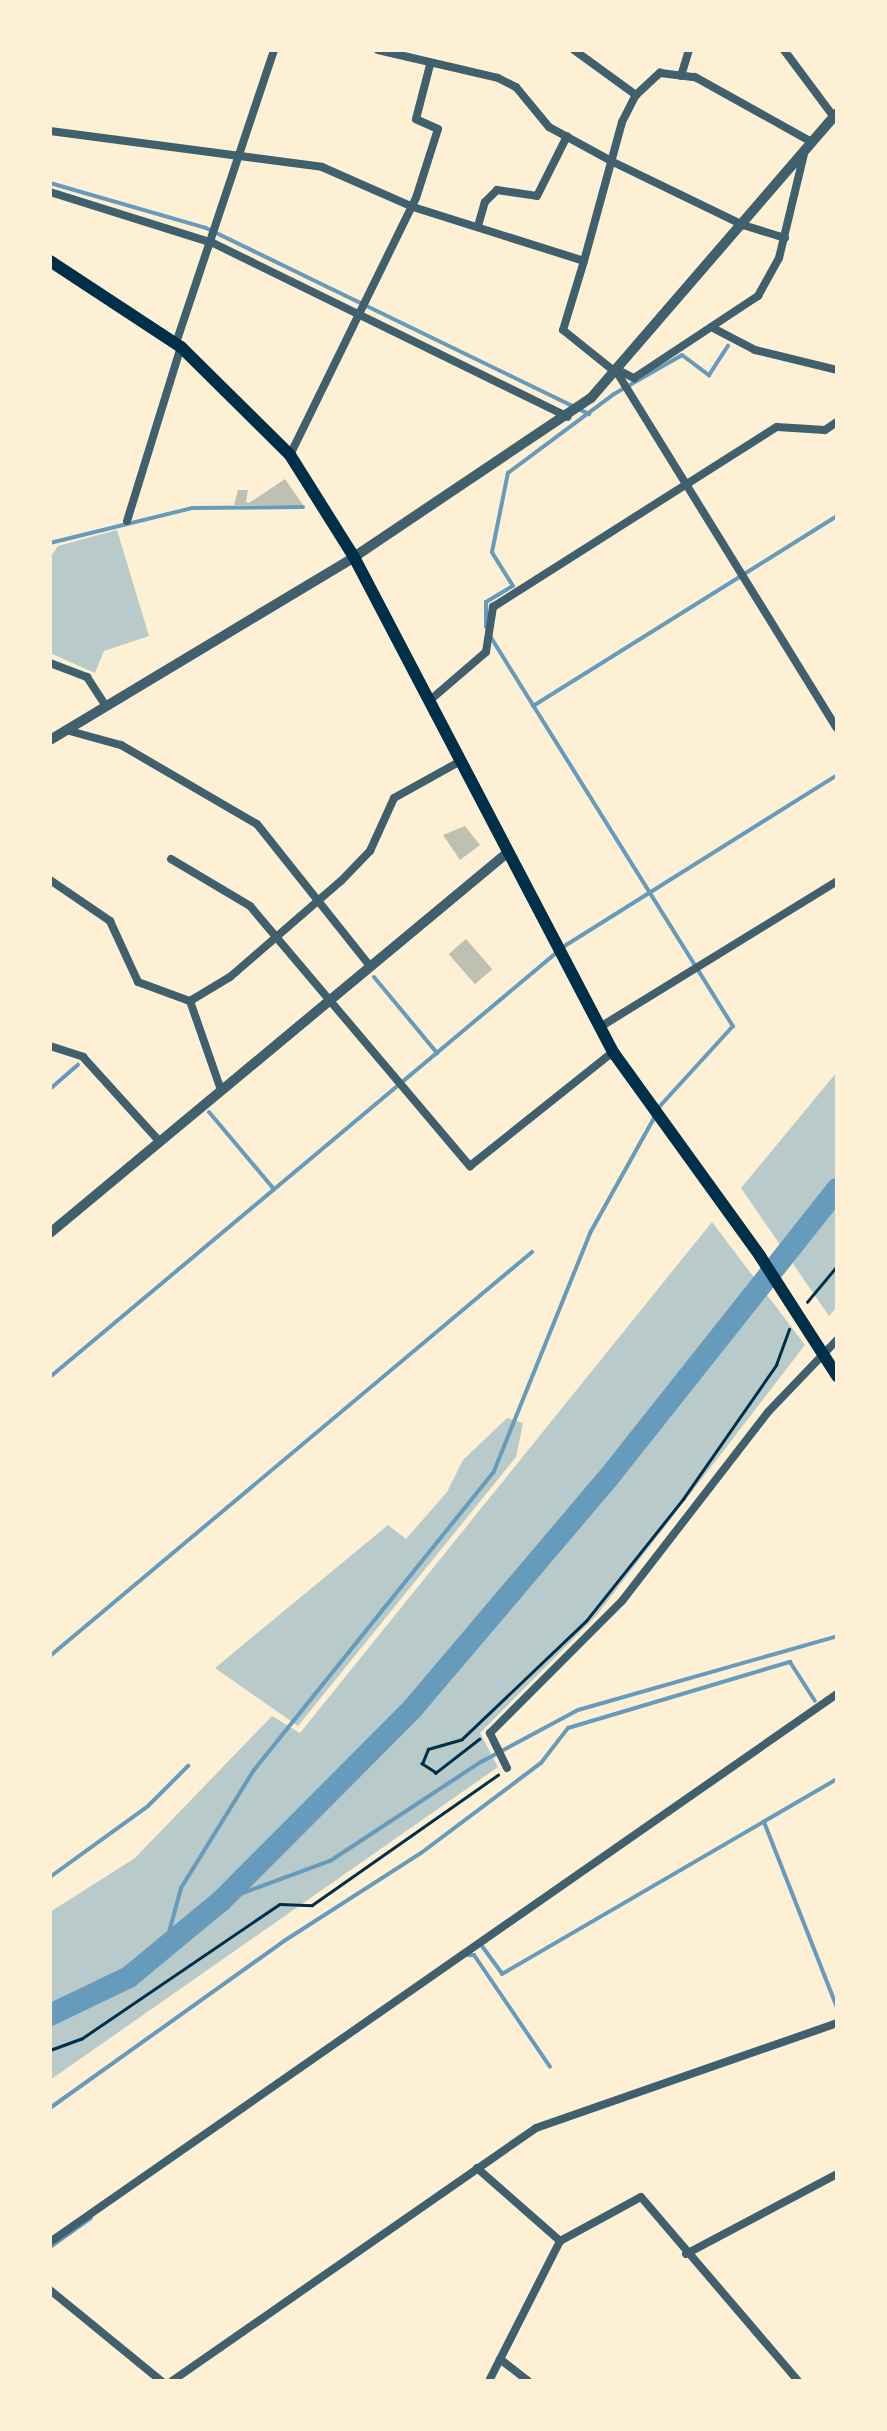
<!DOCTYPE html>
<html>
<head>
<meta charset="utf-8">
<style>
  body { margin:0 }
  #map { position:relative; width:887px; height:2431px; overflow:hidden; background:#fdf0d5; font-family:Poppins,sans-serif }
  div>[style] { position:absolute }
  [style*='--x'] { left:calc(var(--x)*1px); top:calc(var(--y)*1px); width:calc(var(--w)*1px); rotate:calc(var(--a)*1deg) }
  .green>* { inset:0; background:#b9caca }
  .stream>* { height:4px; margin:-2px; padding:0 2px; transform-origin:2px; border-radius:2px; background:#669bbc }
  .river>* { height:22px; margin:-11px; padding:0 11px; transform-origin:11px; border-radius:11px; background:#669bbc }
  .building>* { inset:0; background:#bec0b2; transform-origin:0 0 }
  .path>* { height:2.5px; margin:-1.25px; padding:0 1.25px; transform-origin:1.25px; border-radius:1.25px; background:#003049 }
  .minor>* { height:8px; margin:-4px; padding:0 4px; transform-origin:4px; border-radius:4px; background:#3f606c }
  .tertiary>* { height:10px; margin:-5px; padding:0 5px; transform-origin:5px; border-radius:5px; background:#3f606c }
  .primary>* { height:12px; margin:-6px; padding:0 6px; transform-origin:6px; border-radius:6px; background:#003049 }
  span { translate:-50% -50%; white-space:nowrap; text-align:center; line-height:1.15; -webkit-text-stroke:10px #fdf0d5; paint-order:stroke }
  .frame { position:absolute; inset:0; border:52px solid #fdf0d5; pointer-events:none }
</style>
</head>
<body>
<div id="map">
  <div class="green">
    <div style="clip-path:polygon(117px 530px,149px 636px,104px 651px,95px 673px,50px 653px,50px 558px,58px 546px)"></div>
    <div style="clip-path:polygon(837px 1072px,837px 1307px,829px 1316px,741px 1188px)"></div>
    <div style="clip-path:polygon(712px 1222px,805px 1345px,596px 1616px,480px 1733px,498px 1767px,50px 2080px,50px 1912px,135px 1858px,272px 1716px,300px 1733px)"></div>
    <div style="clip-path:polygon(507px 1418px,523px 1423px,516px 1457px,298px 1726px,215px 1668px,388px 1525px,406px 1539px,447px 1492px,463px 1460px)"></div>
  </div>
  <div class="stream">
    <div style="--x:50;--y:183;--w:162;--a:16.1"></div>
    <div style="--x:206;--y:228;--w:426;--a:25.9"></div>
    <div style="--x:50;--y:543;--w:146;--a:-13.8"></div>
    <div style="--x:192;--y:508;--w:111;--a:-0.5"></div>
    <div style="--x:486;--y:627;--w:25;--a:-90"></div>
    <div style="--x:486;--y:602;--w:31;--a:-31"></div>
    <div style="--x:513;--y:586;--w:40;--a:-122"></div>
    <div style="--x:492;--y:552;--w:81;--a:-78.6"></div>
    <div style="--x:508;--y:473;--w:132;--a:-36.7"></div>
    <div style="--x:614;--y:394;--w:78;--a:-29.8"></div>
    <div style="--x:682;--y:355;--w:34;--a:37"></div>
    <div style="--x:709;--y:375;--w:35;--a:-57"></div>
    <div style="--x:490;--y:636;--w:460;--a:58.1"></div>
    <div style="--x:733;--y:1026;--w:110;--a:132.4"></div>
    <div style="--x:533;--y:706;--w:358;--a:-32"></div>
    <div style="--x:563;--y:947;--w:324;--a:-32.1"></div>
    <div style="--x:374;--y:977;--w:99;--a:50.3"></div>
    <div style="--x:50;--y:1089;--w:37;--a:-41"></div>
    <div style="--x:209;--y:1112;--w:99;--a:49.9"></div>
    <div style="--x:50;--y:1377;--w:660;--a:-39.96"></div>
    <div style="--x:50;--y:1656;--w:629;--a:-39.97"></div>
    <div style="--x:764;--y:1822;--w:199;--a:68.5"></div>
    <div style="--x:50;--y:1877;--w:121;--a:-35.9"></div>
    <div style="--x:148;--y:1806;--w:57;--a:-45"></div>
    <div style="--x:221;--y:1901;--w:116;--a:-20.2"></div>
    <div style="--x:330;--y:1861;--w:181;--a:-33.3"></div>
    <div style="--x:481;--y:1762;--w:110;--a:-28.2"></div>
    <div style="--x:578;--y:1710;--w:269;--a:-15.9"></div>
    <div style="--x:482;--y:1946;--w:34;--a:54"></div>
    <div style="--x:502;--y:1974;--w:388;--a:-30.2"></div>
    <div style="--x:165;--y:1947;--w:61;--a:-74.8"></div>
    <div style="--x:181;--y:1888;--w:139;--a:-58.3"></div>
    <div style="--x:254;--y:1770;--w:383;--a:-51.2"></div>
    <div style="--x:494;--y:1471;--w:257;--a:-68"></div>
    <div style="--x:590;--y:1233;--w:134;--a:-60.9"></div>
    <div style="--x:468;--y:1955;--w:6;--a:0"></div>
    <div style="--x:474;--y:1955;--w:135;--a:55.8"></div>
    <div style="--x:50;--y:2108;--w:287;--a:-35.5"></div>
    <div style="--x:284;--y:1941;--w:163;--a:-32.7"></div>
    <div style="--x:421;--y:1853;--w:150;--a:-36.9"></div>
    <div style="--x:541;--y:1763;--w:44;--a:-52.4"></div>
    <div style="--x:568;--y:1728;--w:232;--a:-16.6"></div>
    <div style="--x:790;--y:1662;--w:46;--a:57.3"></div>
    <div style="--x:50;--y:2247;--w:50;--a:-35.3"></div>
  </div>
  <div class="river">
    <div style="--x:50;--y:2015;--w:88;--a:-25.7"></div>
    <div style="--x:129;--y:1977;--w:119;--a:-39.6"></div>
    <div style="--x:221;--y:1901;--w:272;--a:-45.1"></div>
    <div style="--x:413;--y:1708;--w:297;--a:-49.7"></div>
    <div style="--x:605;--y:1482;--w:374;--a:-51.6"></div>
  </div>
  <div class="building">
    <div style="clip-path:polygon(285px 479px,303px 505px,234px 505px,238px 490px,248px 490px,246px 502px,249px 503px)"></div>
    <div style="clip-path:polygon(465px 826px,480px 845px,460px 860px,443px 835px)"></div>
    <div style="left:466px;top:939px;width:40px;height:23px;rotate:49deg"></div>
  </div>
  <div class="path">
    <div style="--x:807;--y:1302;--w:47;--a:-50.2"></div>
    <div style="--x:480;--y:1739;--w:56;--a:142.3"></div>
    <div style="--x:436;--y:1773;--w:17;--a:-147"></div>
    <div style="--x:422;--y:1764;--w:16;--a:-68"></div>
    <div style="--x:428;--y:1749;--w:35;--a:-16"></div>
    <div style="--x:462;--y:1739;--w:171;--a:-43.6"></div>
    <div style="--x:586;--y:1621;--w:156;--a:-51.5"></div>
    <div style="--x:683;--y:1499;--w:163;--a:-55.2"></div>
    <div style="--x:776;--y:1365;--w:38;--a:-70"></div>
    <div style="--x:50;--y:2050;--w:33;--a:-20"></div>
    <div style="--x:81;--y:2039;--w:240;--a:-34.2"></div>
    <div style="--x:280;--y:1904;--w:32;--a:2"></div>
    <div style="--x:312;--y:1905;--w:227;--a:-35"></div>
  </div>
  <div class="minor">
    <div style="--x:378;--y:50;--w:123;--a:13.1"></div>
    <div style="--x:498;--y:78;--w:20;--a:27"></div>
    <div style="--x:516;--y:87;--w:52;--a:50.5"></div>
    <div style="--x:549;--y:127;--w:71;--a:28.7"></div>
    <div style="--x:611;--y:161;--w:147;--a:25.9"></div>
    <div style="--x:743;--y:225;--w:44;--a:17.2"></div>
    <div style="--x:574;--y:50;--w:77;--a:36"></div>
    <div style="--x:784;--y:50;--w:84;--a:53.3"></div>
    <div style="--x:681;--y:76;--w:27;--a:-73"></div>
    <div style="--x:50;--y:131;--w:274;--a:7.5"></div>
    <div style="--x:322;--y:167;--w:99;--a:23.7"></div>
    <div style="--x:413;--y:207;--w:179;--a:17.5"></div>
    <div style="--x:584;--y:261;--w:144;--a:-74.7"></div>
    <div style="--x:622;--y:122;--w:30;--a:-63"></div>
    <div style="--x:636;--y:95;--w:33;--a:-43"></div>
    <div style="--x:660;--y:73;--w:35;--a:7"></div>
    <div style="--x:695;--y:77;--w:134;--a:29.1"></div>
    <div style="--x:50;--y:192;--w:171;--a:17.4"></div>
    <div style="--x:213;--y:243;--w:395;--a:26.1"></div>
    <div style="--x:478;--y:226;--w:25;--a:-74"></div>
    <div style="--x:485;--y:202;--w:17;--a:-45"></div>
    <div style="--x:497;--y:190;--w:40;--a:8.5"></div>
    <div style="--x:537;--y:196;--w:67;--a:-63.4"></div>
    <div style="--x:584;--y:261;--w:72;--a:106.9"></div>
    <div style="--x:563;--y:330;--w:70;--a:38.7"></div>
    <div style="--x:618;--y:374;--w:416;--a:58.3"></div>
    <div style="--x:713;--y:328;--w:47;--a:27.6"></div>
    <div style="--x:755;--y:350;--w:84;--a:13.7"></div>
    <div style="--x:176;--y:343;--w:309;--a:-71.5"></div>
    <div style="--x:620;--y:371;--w:16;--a:27"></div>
    <div style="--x:634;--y:378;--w:149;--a:-33.5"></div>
    <div style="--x:758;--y:296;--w:43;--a:-61.1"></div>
    <div style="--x:779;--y:258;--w:107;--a:-76.5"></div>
    <div style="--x:290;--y:455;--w:286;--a:-63.9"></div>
    <div style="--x:416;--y:198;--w:72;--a:-72.3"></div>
    <div style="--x:438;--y:129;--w:24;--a:-156"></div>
    <div style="--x:416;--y:119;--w:56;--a:-75.5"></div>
    <div style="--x:127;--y:521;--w:182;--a:-72.8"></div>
    <div style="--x:50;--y:663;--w:40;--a:21"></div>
    <div style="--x:87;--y:677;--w:33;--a:57"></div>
    <div style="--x:429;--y:701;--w:75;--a:-40.7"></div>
    <div style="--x:486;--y:652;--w:46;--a:-81.2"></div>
    <div style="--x:493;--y:607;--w:336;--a:-32.4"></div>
    <div style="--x:777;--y:427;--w:48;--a:3.6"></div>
    <div style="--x:825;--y:430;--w:14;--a:-34"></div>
    <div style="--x:66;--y:730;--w:57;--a:15.3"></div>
    <div style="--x:121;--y:745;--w:157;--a:30.2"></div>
    <div style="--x:257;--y:824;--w:180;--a:51.5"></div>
    <div style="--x:171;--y:859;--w:92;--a:30.7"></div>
    <div style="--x:250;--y:906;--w:341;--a:49.8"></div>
    <div style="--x:470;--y:1166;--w:183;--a:-38.6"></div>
    <div style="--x:50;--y:880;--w:73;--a:34.3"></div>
    <div style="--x:110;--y:921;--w:67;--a:65.3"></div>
    <div style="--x:138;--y:982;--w:55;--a:20.1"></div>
    <div style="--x:190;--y:1001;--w:47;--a:-31"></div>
    <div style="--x:230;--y:977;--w:147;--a:-40.9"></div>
    <div style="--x:341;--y:881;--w:42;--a:-46"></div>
    <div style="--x:370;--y:851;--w:58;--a:-65.6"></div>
    <div style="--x:394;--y:798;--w:74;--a:-29"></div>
    <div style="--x:190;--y:1001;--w:94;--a:70.8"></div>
    <div style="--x:600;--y:1027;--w:278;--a:-31.6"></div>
    <div style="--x:50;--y:1046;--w:35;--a:18"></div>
    <div style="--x:83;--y:1057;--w:115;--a:47.8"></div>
    <div style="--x:507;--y:1768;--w:39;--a:-116"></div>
    <div style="--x:490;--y:1733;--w:187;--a:-45"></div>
    <div style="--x:622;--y:1601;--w:239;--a:-52.3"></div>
    <div style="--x:768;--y:1412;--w:100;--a:-46.2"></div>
    <div style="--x:477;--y:2168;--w:111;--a:41.3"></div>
    <div style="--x:50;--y:2242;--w:959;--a:-34.85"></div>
    <div style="--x:686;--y:2254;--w:171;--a:-27.9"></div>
    <div style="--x:50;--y:2290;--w:144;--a:39.3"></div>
    <div style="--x:500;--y:2359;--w:36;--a:38"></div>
    <div style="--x:172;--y:2381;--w:443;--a:-34.8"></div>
    <div style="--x:536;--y:2128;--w:319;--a:-19.2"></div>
    <div style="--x:489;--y:2381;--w:157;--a:-63.1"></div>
    <div style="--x:560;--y:2241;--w:92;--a:-28.5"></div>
    <div style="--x:641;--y:2197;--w:242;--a:49.5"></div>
  </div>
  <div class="tertiary">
    <div style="--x:50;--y:740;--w:355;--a:-31"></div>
    <div style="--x:354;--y:557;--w:285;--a:-33.9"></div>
    <div style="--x:591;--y:398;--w:376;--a:-49.2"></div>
    <div style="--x:50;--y:1233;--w:594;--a:-39.74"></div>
  </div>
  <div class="primary">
    <div style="--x:50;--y:261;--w:157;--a:33.3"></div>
    <div style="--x:181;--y:347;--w:153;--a:44.7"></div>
    <div style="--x:290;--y:455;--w:120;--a:57.9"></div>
    <div style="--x:354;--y:557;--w:559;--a:62.38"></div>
    <div style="--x:613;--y:1052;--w:251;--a:54.2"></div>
    <div style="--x:760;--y:1256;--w:143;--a:57.3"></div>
  </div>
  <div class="frame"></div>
</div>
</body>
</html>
